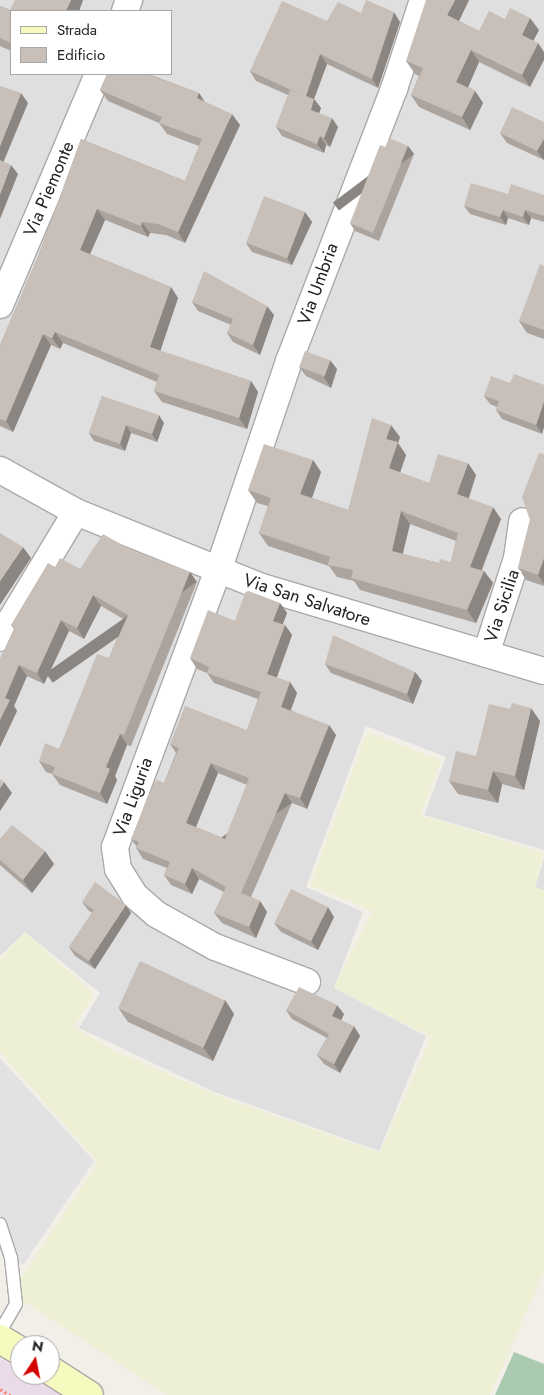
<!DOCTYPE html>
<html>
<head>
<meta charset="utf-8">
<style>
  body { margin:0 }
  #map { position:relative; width:544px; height:1395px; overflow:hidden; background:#f2efe9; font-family:Jost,sans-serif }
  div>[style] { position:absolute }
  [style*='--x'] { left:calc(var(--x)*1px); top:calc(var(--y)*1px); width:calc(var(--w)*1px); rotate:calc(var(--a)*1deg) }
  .residential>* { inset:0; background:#e0dfdf }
  .industrial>* { inset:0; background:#ebdbe8 }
  .farmland>* { inset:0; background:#eef0d5 }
  .cemetery>* { inset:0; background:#aacbaf }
  .parking>* { inset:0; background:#e2e2e2 }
  .path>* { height:3px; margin-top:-1.5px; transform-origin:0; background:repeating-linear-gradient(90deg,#fa8072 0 2.5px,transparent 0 5px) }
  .roads { filter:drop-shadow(1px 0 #a9a9a9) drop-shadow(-1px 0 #a9a9a9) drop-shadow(0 1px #a9a9a9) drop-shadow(0 -1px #a9a9a9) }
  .lane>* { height:12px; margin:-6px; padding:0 6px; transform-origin:6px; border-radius:6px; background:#fff }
  .street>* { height:26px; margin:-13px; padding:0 13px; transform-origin:13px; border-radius:13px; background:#fff }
  .secondary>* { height:28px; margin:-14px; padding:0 14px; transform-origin:14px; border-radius:14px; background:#f7fabf }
  .wall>* { inset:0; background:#aba49e }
  .shaded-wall>* { inset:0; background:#8b8681; transform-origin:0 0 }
  .building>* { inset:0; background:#c7bfb8; transform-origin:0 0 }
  span { translate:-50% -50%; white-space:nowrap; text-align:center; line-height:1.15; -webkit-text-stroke:4.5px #fff; paint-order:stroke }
  .street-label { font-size:18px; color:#222 }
  .legend { position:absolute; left:10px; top:10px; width:162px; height:65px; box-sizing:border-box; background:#fff; border:1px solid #a7a7a7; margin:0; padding:6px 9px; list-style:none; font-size:15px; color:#222 }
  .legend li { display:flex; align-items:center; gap:10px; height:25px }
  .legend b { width:25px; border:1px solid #a7a7a7 }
  .north { position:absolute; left:10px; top:1335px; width:50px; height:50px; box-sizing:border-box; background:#fff; border:1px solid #a7a7a7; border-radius:50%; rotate:11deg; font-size:14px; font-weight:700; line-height:20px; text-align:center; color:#222 }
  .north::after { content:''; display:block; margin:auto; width:18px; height:22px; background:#d40000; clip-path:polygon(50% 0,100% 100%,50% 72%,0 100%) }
</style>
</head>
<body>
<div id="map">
  <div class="residential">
    <div style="clip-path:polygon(evenodd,0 0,544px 0,544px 850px,424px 815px,446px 757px,366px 726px,306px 887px,363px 912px,334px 988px,426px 1036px,379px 1151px,212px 1091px,79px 1028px,100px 993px,25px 932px,0 956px,0 0,11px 11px,171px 11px,171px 74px,11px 74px,11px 11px)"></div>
    <div style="clip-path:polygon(544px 858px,544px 890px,535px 888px)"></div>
  </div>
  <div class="industrial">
    <div style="clip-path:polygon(0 1358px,20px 1370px,20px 1375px,29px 1375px,61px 1395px,0 1395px)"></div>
  </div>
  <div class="farmland">
    <div style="clip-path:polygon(367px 732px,441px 760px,421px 815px,544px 853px,535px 887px,544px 890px,544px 1272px,490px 1395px,167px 1395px,11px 1293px,98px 1162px,0 1052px,0 959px,25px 932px,94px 994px,74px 1027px,111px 1049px,211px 1093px,380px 1153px,431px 1037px,334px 988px,372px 911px,310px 885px)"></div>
  </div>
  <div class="cemetery">
    <div style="clip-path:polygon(514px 1352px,544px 1364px,544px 1395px,495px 1395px)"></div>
  </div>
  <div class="parking">
    <div style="clip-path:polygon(0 1058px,94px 1161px,23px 1265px,0 1251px)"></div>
  </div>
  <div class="path">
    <div style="--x:0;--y:1389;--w:12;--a:31"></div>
  </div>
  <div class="roads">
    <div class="lane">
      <div style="--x:0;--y:1224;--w:36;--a:72"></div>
      <div style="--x:11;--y:1258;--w:46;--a:83.8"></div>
      <div style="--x:16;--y:1304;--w:32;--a:120"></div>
    </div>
    <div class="street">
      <div style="--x:125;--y:11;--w:12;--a:-70"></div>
      <div style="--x:0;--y:305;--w:251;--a:-67"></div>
      <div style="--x:0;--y:470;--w:87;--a:28.9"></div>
      <div style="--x:76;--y:512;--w:201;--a:22"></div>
      <div style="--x:262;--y:587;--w:294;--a:16.6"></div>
      <div style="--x:0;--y:638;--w:147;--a:-58.9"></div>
      <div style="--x:486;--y:654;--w:101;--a:-72.1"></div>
      <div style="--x:517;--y:558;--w:37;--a:-82"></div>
      <div style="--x:307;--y:982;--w:98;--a:-159.2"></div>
      <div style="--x:215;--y:947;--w:68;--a:-150.8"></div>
      <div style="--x:156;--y:914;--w:28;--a:-139"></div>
      <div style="--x:135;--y:896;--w:32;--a:-122"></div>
      <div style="--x:118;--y:869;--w:22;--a:-98"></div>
      <div style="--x:115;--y:847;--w:304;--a:-69.6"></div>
      <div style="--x:221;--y:562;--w:212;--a:-71.3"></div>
      <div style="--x:289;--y:361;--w:292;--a:-68.9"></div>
      <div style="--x:394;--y:89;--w:94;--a:-72"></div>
    </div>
    <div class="secondary">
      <div style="--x:0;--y:1339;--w:23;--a:31"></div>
      <div style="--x:50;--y:1370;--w:46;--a:32.7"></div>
    </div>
  </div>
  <div class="wall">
    <div style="clip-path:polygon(83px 0,79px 11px,11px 11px,11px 51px,0 46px,0 6px,10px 10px)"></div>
    <div style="clip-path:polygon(469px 0,459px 21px,479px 31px,505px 19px,539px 30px,533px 41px,530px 87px,479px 62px,468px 87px,475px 91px,483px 103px,470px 130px,419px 107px,411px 95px,419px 76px,415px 74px,406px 61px)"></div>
    <div style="clip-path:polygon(361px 13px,400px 22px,378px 88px,327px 64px,314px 99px,321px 108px,319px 113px,338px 127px,330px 147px,326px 145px,324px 153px,282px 136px,276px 127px,288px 95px,256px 81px,250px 71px,327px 21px)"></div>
    <div style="clip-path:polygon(107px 74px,150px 74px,151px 75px,199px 93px,205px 102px,240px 125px,185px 243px,166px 235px,150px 233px,148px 237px,105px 220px,90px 254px,171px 287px,178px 298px,160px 351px,251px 381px,258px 392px,247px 429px,162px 402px,154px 391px,157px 382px,63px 343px,60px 349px,51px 345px,13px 432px,0 426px,0 345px,39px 254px,81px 139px,185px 181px,199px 146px,167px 134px,159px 123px,108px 101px,100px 90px)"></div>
    <div style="clip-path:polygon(544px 122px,544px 160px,507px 143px,500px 133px)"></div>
    <div style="clip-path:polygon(408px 146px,414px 154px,379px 241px,355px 231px,350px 223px,386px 147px)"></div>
    <div style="clip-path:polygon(508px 194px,544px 195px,544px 222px,531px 218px,529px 225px,508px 218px,506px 225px,470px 214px,464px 206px)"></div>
    <div style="clip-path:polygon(305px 212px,312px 222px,292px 265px,252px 252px,246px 243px)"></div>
    <div style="clip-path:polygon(544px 266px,544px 339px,527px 333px,519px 321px)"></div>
    <div style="clip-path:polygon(192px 302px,274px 315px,260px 355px,233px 342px,227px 333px,231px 325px,198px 311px)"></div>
    <div style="clip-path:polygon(299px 367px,337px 369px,331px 388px,306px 376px)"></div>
    <div style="clip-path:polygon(510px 383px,542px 434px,502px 419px,496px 410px,497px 407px,490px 404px,484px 396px)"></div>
    <div style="clip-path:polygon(102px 396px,164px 423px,157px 442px,131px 433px,125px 451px,94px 441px,89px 433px)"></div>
    <div style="clip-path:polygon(evenodd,400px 437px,398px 443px,406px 455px,400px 473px,429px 483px,476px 475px,469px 498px,501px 519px,482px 570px,484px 571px,493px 583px,476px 623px,360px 590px,354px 581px,337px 577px,329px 566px,268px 546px,259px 533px,268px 506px,257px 503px,248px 490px,313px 460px,321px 472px,312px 498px,348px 510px,400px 437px,410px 524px,456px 541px,451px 562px,439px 563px,403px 554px,410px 524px)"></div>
    <div style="clip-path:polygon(544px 454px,544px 586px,526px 580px,518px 568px,530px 520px)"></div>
    <div style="clip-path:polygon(131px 550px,197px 582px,131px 746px,127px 745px,115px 776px,117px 780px,107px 804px,60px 785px,52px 774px,46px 772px,39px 761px,59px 749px,109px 658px,125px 620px,101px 606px,84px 639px,69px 631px,44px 684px,27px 676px,14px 706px,17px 711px,0 747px,0 659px,14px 629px,11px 625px,55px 567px,80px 569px)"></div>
    <div style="clip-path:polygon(evenodd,280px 603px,287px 613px,283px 624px,285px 625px,292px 635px,277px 678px,290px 682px,297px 693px,291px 710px,336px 735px,307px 809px,292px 803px,251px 897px,260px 901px,267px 912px,256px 938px,222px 923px,214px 913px,224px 892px,199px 879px,192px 894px,171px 885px,164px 875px,167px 868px,143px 859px,136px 848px,137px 847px,131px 839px,164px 783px,176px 753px,170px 744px,247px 730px,258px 699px,214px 683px,207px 673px,197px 669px,190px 658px,280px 603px,218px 773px,247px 785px,225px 839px,196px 827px,218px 773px)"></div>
    <div style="clip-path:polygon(325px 664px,415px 672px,422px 681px,413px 704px,331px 673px)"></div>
    <div style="clip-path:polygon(540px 721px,524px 790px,502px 784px,498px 803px,458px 794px,449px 781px,476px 756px)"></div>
    <div style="clip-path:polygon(0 839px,54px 864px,32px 893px,0 865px)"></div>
    <div style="clip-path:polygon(82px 902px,126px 905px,131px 913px,95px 969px,75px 956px,69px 947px,92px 913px,88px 910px)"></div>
    <div style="clip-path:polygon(334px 917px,318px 950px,281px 932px,274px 923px)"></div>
    <div style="clip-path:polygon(225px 1000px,234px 1014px,213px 1061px,128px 1022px,119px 1009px)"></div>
    <div style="clip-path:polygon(286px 1010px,344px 1014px,341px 1020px,360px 1036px,340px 1073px,324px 1064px,317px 1055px,327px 1038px,292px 1019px)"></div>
  </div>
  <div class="shaded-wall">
    <div style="clip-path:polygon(71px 0,83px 0,79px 11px,66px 11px)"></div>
    <div style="clip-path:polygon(455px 0,469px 0,456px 27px,447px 15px)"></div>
    <div style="clip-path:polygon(394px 12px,400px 22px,378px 88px,372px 79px)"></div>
    <div style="clip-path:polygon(530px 18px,539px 30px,530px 47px,522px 35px)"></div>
    <div style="clip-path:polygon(538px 43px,544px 52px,544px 60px,530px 87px,522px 75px)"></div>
    <div style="clip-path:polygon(471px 50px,479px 62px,465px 94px,456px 82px)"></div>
    <div style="clip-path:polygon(320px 54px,327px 64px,314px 99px,321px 108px,317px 119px,311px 110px,306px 96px)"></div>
    <div style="clip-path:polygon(475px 91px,483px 103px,470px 130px,462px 117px)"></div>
    <div style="clip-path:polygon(21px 93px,28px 103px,1px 168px,0 165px,0 146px)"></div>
    <div style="clip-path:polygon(199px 93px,206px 104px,197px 98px)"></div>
    <div style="clip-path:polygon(232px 114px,240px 125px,185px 243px,178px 232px)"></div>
    <div style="clip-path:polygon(332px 118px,338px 127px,330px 147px,324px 138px)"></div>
    <div style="clip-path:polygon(320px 136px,326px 145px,324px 153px,317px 144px)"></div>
    <div style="clip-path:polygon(544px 139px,544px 160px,537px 151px)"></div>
    <div style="left:408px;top:146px;width:10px;height:94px;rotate:53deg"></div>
    <div style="clip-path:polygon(11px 165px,18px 174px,0 219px,0 194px)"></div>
    <div style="clip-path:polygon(97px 209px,105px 220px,87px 261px,80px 250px)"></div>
    <div style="clip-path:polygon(503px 210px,508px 218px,506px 225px,500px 217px)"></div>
    <div style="clip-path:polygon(525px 210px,531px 218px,529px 225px,523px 217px)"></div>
    <div style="clip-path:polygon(305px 212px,312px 222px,292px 265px,285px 256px)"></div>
    <div style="clip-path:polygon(142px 222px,150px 233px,148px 237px,141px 226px)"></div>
    <div style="clip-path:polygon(171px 287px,178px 298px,158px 358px,150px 347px)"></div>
    <div style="clip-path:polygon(267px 306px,274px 315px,260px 355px,253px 345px)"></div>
    <div style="clip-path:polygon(55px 332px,63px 343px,60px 349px,52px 338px)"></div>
    <div style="clip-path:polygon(43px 334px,51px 345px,13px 432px,6px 421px)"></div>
    <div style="clip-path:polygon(330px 360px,337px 369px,331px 388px,324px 378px)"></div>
    <div style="clip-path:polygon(251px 381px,258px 392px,247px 429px,239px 418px)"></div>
    <div style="clip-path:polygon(544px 401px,544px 427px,542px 434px,536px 425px)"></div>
    <div style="clip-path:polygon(159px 415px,164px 423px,157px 442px,152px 434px)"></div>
    <div style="clip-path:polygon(126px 425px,131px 433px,125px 451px,120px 444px)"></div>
    <div style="clip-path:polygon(391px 425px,400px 437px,398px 443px,406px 455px,397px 481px,389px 468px,386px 439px)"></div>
    <div style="clip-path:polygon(313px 460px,321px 472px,309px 506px,300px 494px)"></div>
    <div style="clip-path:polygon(468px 463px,476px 475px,466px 506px,457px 494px)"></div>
    <div style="clip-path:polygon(493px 507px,501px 519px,478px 579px,470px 567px)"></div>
    <div style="clip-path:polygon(401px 511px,410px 524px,400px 563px,392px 551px)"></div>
    <div style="clip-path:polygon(23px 547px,31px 558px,0 605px,0 581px)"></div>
    <div style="clip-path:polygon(544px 558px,544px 584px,538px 575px)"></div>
    <div style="clip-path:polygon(484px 571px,493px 583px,476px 623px,467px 610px)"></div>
    <div style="left:190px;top:572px;width:12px;height:176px;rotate:55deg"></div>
    <div style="clip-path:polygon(93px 595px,101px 606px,84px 639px,77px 628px)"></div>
    <div style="clip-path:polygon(280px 603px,287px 613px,280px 631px,273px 621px)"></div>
    <div style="clip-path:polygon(61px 620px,69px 631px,44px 684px,37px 673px)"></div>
    <div style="clip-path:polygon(285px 625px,292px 635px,274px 684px,267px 674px)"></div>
    <div style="clip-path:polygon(19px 665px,27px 676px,14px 706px,17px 711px,0 747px,0 720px,5px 698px)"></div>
    <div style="clip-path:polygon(415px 672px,422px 681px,413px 704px,407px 694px)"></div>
    <div style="clip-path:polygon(290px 682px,297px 693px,288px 717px,281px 707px)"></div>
    <div style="clip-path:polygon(531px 708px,540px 721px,524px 790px,515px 776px)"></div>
    <div style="clip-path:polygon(329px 725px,336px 735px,307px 809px,300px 798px)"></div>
    <div style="clip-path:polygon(120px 734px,127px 745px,115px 776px,117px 780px,107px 804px,100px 793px,106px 767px)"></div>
    <div style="clip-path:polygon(211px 763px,218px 773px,193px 834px,186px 823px)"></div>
    <div style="clip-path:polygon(493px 771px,502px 784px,498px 803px,488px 790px)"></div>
    <div style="clip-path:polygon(4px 782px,12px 793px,0 811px,0 788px)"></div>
    <div style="left:285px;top:793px;width:12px;height:109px;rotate:55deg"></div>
    <div style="clip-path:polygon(45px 851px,54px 864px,32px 893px,23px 880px)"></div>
    <div style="clip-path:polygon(192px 868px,199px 879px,192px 894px,185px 884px)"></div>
    <div style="clip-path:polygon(260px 901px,267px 912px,256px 938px,249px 927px)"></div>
    <div style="clip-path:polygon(126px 905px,131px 913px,95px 969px,89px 961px)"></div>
    <div style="clip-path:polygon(328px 907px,334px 917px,318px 950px,311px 941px)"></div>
    <div style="clip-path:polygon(225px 1000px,234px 1014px,213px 1061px,203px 1047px)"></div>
    <div style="clip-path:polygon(337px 1005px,344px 1014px,339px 1025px,332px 1016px)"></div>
    <div style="clip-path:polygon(354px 1026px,360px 1036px,340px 1073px,334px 1064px)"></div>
  </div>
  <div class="building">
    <div style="clip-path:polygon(15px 0,71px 0,66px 11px,11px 11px,11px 43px,0 38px,0 6px,10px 10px)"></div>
    <div style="clip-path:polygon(366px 0,394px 12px,372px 79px,320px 54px,306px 96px,314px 99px,311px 110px,332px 118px,324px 138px,320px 136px,317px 144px,276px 127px,290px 90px,300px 94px,250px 71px,282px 1px,327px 21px,338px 2px,361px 13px)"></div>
    <div style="clip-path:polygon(426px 0,455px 0,447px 15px,479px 31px,489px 11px,505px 19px,510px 8px,530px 18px,522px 35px,538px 43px,522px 75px,471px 50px,456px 82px,475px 91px,462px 117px,411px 95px,423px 68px,406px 61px)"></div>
    <div style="clip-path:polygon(107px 74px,147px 74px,199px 93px,197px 98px,232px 114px,178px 232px,158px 224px,142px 222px,141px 226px,97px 209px,80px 250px,171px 287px,150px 347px,251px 381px,239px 418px,154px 391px,159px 375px,55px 332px,52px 338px,43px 334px,6px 421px,0 419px,0 345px,39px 254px,81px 139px,185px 181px,202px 139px,159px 123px,162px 117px,100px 90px)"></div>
    <div style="clip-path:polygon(0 86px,21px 93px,0 146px)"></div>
    <div style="clip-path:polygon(512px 107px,544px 122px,544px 139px,537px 151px,500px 133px)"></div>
    <div style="clip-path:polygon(389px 138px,408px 146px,373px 233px,350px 223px,380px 145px,386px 147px)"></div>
    <div style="clip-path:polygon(0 160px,11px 165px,0 194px)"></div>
    <div style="clip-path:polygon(471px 183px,508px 194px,511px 184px,544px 195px,544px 216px,525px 210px,523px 217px,503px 210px,500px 217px,464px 206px)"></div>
    <div style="left:264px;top:196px;width:44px;height:50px;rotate:21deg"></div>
    <div style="clip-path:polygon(540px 264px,544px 266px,544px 330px,519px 321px)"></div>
    <div style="clip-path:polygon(204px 271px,267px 306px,253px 345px,227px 333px,233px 319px,192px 302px)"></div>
    <div style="left:305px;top:351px;width:27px;height:17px;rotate:20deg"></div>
    <div style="clip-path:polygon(514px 374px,544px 385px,544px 401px,536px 425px,496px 410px,499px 401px,484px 396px,491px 376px,510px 383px)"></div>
    <div style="clip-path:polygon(102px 396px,159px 415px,152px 434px,126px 425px,120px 444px,89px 433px)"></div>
    <div style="clip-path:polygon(evenodd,372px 418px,391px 425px,386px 439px,398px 442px,389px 468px,429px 483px,438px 454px,468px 463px,457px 494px,493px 507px,470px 567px,484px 571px,467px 610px,351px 578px,353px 570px,328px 565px,330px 557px,259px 533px,271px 498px,248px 490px,264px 444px,313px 460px,300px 494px,348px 510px,372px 418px,401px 511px,458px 533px,451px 562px,440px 559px,439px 563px,392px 551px,401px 511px)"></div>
    <div style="clip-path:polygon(539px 453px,544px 454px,544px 558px,538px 575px,518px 568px,530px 520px,522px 497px)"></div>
    <div style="clip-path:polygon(0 533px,23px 547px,0 581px)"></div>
    <div style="clip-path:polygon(103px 534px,131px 550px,190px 572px,124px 735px,120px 734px,106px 767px,110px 769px,100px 793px,52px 774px,55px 767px,39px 761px,45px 743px,59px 749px,97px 654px,109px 658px,128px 615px,93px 595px,77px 628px,61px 620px,37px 673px,19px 665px,5px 698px,10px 700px,0 720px,0 659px,15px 628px,11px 625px,48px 563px,55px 567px,60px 558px,80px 569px)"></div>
    <div style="clip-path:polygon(evenodd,246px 590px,280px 603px,273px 621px,285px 625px,267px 674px,290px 682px,281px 707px,329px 725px,300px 798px,285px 793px,241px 893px,260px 901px,249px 927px,214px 913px,226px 887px,192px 868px,185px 884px,164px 875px,170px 862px,136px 848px,139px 842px,131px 839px,152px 787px,157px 780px,164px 783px,179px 748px,170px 744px,185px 706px,247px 730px,261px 692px,207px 673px,209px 667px,190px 658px,208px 610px,235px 621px,246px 590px,211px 763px,249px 778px,225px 839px,186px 823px,211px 763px)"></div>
    <div style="clip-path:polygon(333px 635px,415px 672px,407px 694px,325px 664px)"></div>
    <div style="clip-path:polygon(512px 703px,531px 708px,515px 776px,493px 771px,488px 790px,449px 781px,456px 751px,476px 756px,489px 704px,510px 709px)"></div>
    <div style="clip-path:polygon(0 779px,4px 782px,0 788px)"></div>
    <div style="clip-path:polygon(12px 825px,45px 851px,23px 880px,0 860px,0 839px)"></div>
    <div style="clip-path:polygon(95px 882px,126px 905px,89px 961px,69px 947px,94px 910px,82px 902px)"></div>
    <div style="left:291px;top:889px;width:41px;height:38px;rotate:26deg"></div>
    <div style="left:140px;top:961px;width:94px;height:52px;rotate:25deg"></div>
    <div style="clip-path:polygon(299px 987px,337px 1005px,332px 1016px,354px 1026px,334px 1064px,317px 1055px,329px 1034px,286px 1010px)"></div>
  </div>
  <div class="street-label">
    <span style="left:49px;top:189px;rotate:-67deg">Via Piemonte</span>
    <span style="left:318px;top:284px;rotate:-70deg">Via Umbria</span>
    <span style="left:307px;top:600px;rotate:18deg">Via San Salvatore</span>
    <span style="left:502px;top:606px;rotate:-72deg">Via Sicilia</span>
    <span style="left:133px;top:797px;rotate:-70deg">Via Liguria</span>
  </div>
  <ul class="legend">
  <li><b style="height:6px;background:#f7fabf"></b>Strada</li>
  <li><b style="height:14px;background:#c7bfb8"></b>Edificio</li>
  </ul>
  <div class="north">N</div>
</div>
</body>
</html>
